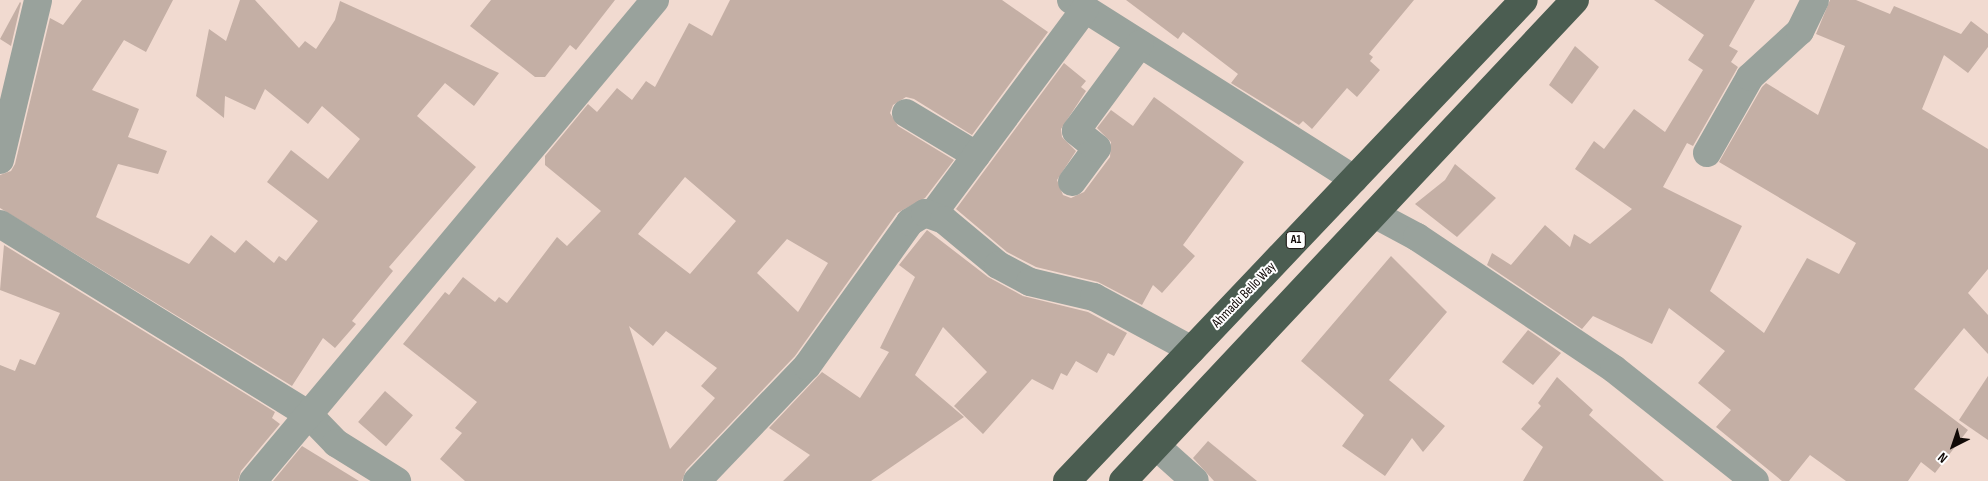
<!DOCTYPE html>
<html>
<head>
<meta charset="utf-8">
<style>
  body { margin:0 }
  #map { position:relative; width:1988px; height:481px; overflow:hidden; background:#f1dad0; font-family:"Sofia Sans Condensed",sans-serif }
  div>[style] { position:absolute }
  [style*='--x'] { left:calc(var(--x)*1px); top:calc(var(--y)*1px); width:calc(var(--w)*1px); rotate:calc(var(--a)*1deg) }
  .building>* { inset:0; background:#c4afa5; transform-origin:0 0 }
  .minor>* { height:28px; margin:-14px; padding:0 14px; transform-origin:14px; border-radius:14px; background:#99a29c }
  .highway>* { height:28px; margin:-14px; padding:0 14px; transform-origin:14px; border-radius:14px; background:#4b5d51 }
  span { translate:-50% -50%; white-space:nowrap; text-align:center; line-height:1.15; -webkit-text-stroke:4px #fff; paint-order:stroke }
  .shield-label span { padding:1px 4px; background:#fff; border:1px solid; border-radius:4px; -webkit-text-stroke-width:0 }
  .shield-label { font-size:12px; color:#110a07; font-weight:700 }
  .street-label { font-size:14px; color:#110a07 }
  .north { position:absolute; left:1928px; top:421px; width:50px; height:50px; -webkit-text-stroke:4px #fff; paint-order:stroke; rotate:221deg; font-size:14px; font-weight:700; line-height:20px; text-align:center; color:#110a07 }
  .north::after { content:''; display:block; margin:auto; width:18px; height:22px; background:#110a07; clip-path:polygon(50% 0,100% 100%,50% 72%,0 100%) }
</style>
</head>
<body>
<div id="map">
  <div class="building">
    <div style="clip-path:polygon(82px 0,173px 0,146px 52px,124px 40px,92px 90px,139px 109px,128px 137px,167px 151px,158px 174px,118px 164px,96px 217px,189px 264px,211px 235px,235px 253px,246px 240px,274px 263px,279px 256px,286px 261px,318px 221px,267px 182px,291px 150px,328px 179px,360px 139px,322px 106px,308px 124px,265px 89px,255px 110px,225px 96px,224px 118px,196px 96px,209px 29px,226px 41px,240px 0,255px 0,299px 48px,305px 41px,316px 49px,335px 20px,340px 1px,499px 73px,474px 106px,445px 83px,417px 116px,476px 167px,389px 267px,393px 271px,352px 321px,356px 324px,335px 348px,323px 338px,292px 386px,0 208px,0 175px,11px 171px,15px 164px,50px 18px,63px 25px)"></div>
    <div style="clip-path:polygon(491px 0,615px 0,576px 50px,570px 45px,545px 77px,535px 77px,470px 26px)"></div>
    <div style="clip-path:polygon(evenodd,730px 0,1002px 0,1048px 32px,972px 135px,914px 99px,906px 97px,893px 105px,890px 113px,898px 126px,954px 160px,925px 198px,897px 213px,795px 356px,686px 470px,682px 481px,465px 481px,440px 459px,462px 433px,455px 428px,477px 402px,403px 344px,445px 292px,449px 295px,463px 277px,495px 302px,499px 297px,507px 303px,557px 237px,567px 246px,601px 211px,545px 165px,545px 156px,588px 104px,597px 112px,617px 88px,632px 100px,646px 81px,655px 87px,689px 23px,712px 36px,730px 0,685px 177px,736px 221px,690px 274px,638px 234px,685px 177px,730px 0,787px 239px,828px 263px,798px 312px,757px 273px,787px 239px,730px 0,629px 326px,653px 346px,666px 331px,717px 368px,701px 386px,715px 398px,670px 449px,629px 326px)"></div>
    <div style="clip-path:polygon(1126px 0,1414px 0,1369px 54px,1373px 57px,1370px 61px,1380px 70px,1357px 97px,1347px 88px,1312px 129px,1303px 121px,1299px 125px,1231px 83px,1238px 74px,1183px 32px,1178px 39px)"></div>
    <div style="clip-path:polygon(1654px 0,1755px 0,1729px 46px,1738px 51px,1731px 62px,1738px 67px,1693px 146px,1687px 143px,1663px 187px,1742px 226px,1710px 291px,1764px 333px,1807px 258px,1839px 274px,1856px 243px,1719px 162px,1762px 87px,1766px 83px,1818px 115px,1845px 46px,1816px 34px,1830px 0,1856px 0,1890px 14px,1894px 6px,1961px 34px,1971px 21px,1988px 34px,1988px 47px,1968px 73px,1944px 55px,1922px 109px,1988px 149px,1988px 269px,1968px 293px,1988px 315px,1988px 354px,1964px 328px,1914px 389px,1968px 430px,1935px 473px,1921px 462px,1908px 481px,1846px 481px,1810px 455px,1789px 481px,1782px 481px,1716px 427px,1731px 410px,1698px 383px,1725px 351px,1669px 308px,1652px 344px,1593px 316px,1582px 329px,1487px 265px,1492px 253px,1511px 265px,1545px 225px,1570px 247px,1574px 234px,1590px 244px,1632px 209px,1575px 169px,1594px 141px,1604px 149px,1634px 109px,1665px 132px,1703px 70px,1688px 60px,1704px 35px)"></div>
    <div style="clip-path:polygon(20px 2px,21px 3px,11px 46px,0 39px)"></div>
    <div style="clip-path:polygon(1575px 46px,1599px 67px,1572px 104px,1549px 85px)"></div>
    <div style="clip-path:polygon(1064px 63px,1086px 81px,1081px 87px,1086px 91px,1061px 129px,1062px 137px,1076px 151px,1057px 180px,1063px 195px,1071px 198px,1084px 192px,1110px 157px,1111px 142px,1097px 128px,1111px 110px,1133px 126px,1154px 97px,1244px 162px,1183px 245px,1195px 256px,1162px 293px,1153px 285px,1142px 305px,1098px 282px,1036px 267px,1007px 252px,956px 209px)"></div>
    <div style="clip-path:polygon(1455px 164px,1496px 198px,1457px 237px,1415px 204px,1445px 180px)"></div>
    <div style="clip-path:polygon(927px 230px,988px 277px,1023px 296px,1088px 312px,1127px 333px,1114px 356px,1108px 353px,1097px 373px,1076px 361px,1067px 376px,1061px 373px,1053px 390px,1032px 379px,983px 434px,954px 406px,987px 372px,943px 327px,915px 375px,964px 417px,871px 481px,783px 481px,810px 455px,769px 428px,822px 372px,860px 398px,889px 352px,880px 348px,915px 277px,899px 265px)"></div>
    <div style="clip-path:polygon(4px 245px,275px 412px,272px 418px,280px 424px,241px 471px,238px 481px,0 481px,0 365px,15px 371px,20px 359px,35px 365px,60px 313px,0 290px)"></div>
    <div style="clip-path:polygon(1391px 256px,1447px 312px,1389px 380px,1445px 426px,1423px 452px,1412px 438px,1385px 476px,1342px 446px,1364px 415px,1301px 361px)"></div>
    <div style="clip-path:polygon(1528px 330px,1561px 353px,1533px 385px,1502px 362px)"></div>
    <div style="clip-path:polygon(1988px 376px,1988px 440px,1959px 420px)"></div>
    <div style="clip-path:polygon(1557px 377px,1593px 410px,1589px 415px,1664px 481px,1523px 481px,1543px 447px,1521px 429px,1541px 406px,1538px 403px)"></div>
    <div style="left:385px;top:391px;width:37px;height:41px;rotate:41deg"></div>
    <div style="clip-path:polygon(1208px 441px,1257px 481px,1214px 481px,1193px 458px)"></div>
    <div style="clip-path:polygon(302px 446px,359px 481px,273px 481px)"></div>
  </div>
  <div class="minor">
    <div style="--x:1071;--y:0;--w:335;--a:32.3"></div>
    <div style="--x:906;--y:113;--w:82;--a:31"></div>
    <div style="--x:1707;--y:153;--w:87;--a:-60.5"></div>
    <div style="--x:1750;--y:77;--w:68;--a:-42.6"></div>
    <div style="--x:1800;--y:31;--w:34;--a:-64"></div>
    <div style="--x:0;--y:160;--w:164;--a:-76.6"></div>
    <div style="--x:1072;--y:182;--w:42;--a:-53.7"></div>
    <div style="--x:1097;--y:148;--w:27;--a:-141"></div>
    <div style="--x:1076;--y:131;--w:108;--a:-53.7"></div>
    <div style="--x:1374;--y:214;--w:49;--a:28.1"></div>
    <div style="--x:1417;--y:237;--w:237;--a:33.8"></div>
    <div style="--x:1614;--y:369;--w:180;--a:38.5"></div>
    <div style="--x:932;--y:215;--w:257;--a:-53.4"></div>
    <div style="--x:0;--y:224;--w:363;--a:31.7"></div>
    <div style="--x:309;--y:415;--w:39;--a:46"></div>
    <div style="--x:336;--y:443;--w:72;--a:31.9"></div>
    <div style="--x:1156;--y:446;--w:52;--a:41.9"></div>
    <div style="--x:253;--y:481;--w:627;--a:-50.11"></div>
    <div style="--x:697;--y:481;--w:159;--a:-46.3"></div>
    <div style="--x:807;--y:366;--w:177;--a:-54.4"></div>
    <div style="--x:910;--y:222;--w:17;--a:-31"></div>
    <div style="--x:925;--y:213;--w:20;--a:20"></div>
    <div style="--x:944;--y:220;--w:70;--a:39.8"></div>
    <div style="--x:998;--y:265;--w:36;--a:28"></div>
    <div style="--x:1030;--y:282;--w:66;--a:13.2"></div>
    <div style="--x:1094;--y:297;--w:111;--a:28.4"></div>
  </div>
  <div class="highway">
    <div style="--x:1067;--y:481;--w:663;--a:-46.47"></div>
    <div style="--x:1123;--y:481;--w:660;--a:-46.78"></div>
  </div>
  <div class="shield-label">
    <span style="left:1296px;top:240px">A1</span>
  </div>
  <div class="street-label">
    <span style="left:1244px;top:295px;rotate:-46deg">Ahmadu Bello Way</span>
  </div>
  <div class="north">N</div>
</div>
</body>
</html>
